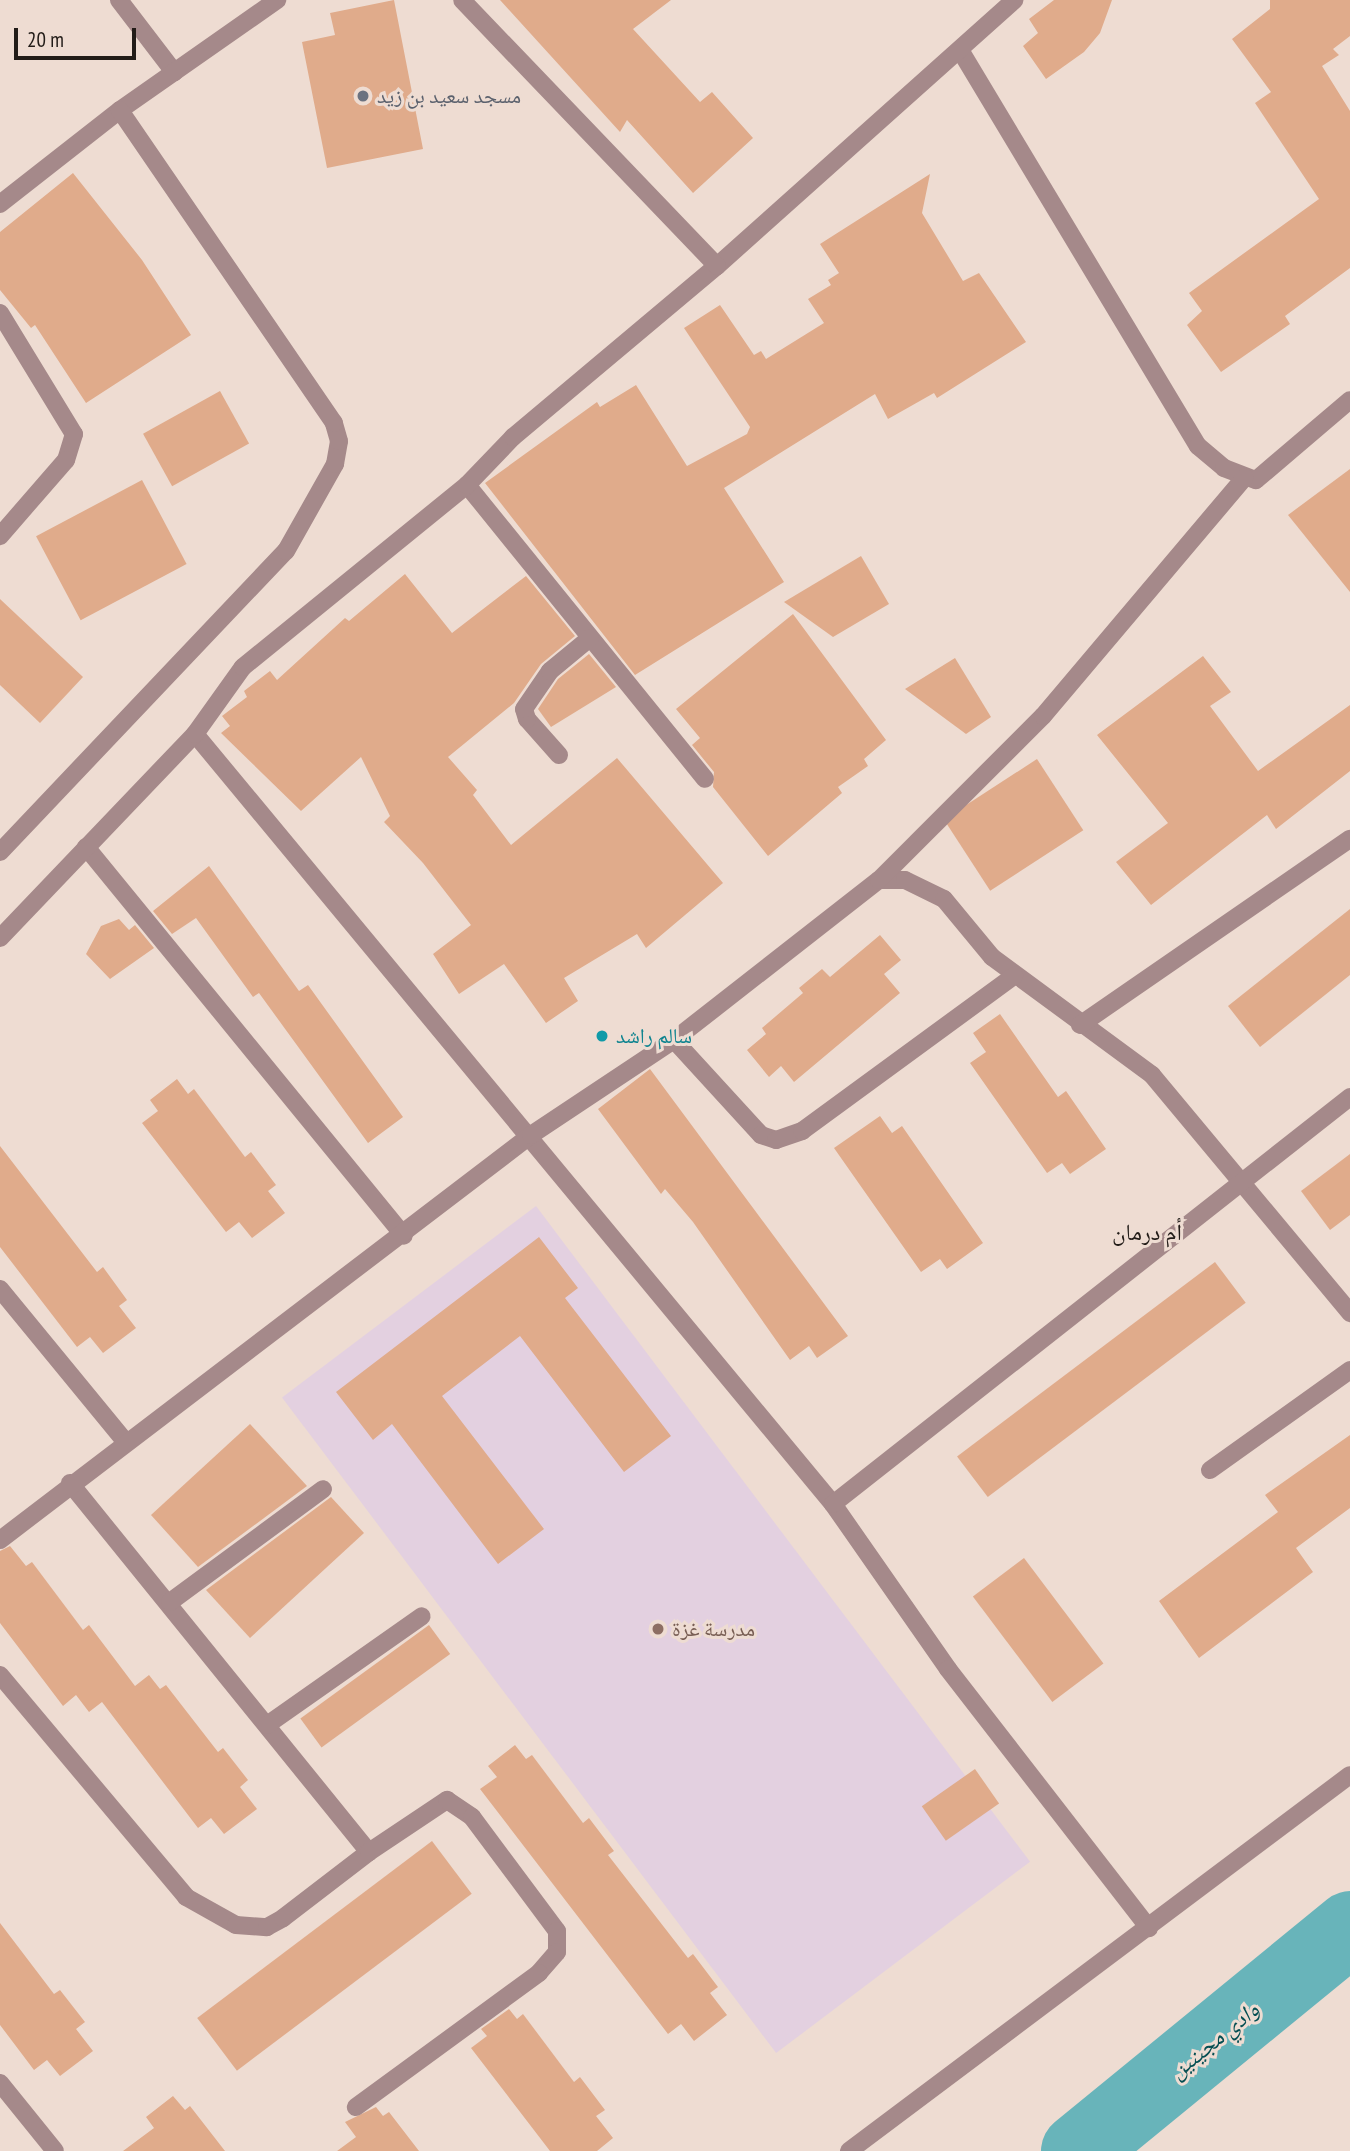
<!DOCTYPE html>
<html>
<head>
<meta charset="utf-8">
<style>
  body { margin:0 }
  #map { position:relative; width:1350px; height:2151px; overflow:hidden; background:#eedcd2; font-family:"PT Sans Narrow","Noto Naskh Arabic",sans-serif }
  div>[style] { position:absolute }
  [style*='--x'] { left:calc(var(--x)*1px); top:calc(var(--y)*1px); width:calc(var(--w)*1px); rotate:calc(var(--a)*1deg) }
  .education>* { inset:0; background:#e3d0e0; transform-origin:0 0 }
  .river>* { height:74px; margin:-37px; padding:0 37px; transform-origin:37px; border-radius:37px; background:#68b4ba }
  .building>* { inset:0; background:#e0ab8b; transform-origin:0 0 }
  .service>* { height:18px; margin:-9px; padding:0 9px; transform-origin:9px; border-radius:9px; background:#a5898a }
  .minor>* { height:18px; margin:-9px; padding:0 9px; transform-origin:9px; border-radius:9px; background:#a5898a }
  .dots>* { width:19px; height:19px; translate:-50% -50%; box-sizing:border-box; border:4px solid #eedcd2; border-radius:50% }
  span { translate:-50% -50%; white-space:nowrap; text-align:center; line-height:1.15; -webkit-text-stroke:6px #eedcd2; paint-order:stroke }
  .worship-label { font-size:21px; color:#5b616d }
  .left { translate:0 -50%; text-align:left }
  .culture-label { font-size:21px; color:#0d838f }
  .education-label { font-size:21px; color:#785e54 }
  .neighbourhood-label { font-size:23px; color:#221c18 }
  .water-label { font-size:23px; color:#054e52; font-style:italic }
  .scale { position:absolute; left:14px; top:28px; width:122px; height:32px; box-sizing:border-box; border:4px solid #221c18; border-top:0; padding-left:9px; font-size:21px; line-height:24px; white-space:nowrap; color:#221c18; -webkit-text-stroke:5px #eedcd2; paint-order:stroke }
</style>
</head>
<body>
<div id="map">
  <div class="education">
    <div style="left:536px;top:1206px;width:821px;height:318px;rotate:53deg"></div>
  </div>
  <div class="river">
    <div style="--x:1078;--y:2151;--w:352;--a:-39.3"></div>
  </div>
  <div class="building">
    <div style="clip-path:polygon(394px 0,423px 149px,327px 168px,302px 42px,335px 35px,330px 13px)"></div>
    <div style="clip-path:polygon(500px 0,671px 0,633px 29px,700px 102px,712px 92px,753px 138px,693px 193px,627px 120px,620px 132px)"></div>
    <div style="clip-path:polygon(1054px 0,1112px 0,1100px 33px,1084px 52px,1046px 79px,1023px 46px,1038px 33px,1029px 19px)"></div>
    <div style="clip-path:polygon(1270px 0,1350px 0,1350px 36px,1333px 49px,1339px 55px,1322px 66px,1350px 111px,1350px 268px,1285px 316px,1290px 324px,1221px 372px,1187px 325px,1202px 311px,1189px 293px,1319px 199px,1255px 103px,1271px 92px,1232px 39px,1270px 9px)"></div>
    <div style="clip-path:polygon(73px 173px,142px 260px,191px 335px,86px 403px,35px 325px,31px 328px,0 290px,0 232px)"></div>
    <div style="clip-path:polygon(930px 174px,922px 213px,963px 281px,979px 273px,1026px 342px,937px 398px,934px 393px,888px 419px,875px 394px,724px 488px,784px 582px,635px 675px,485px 483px,597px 402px,600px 407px,636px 385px,687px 466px,747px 434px,750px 427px,684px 328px,720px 305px,754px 355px,761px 351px,766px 359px,824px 323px,808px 299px,831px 285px,828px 280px,839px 273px,820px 244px)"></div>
    <div style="left:220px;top:391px;width:60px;height:88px;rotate:61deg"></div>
    <div style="clip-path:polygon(1350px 469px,1350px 592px,1288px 515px)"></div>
    <div style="left:142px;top:480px;width:95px;height:120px;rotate:62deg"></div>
    <div style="clip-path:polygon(861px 556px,889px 604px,833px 637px,784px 602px)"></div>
    <div style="clip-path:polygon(405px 574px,452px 633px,526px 576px,575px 636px,541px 664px,514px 703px,448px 757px,477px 790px,473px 795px,511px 845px,617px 758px,723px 883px,646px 948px,637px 934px,564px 978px,578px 1001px,546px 1023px,504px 964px,459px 994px,433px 954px,471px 925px,423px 863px,384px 822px,390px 816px,361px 757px,301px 811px,221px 733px,230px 726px,222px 716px,247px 697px,244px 691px,270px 671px,277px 680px,345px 618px,349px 621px)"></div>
    <div style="clip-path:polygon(0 599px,83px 677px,40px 723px,0 685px)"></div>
    <div style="clip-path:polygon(793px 614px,886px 740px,864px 759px,868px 766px,838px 787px,842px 793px,768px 856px,713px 787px,714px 772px,692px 745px,700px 738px,676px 709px)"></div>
    <div style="clip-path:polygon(589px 654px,616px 687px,551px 727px,538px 709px,558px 679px)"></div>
    <div style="clip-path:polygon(1203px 656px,1231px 692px,1210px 706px,1258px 771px,1350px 705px,1350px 771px,1276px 829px,1267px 815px,1151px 905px,1116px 862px,1168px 823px,1097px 735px)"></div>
    <div style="clip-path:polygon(955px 658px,991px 717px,966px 734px,905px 689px)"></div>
    <div style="left:1037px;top:759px;width:85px;height:111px;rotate:57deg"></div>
    <div style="clip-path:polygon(209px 866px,299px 991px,308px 985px,403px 1117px,368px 1143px,259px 993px,253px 997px,196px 918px,172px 934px,153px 911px)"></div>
    <div style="clip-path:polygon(1350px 909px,1350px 975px,1260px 1047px,1228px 1006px)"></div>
    <div style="clip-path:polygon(119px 919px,129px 930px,135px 925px,154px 948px,110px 979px,86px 954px,101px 926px)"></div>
    <div style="clip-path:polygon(880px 935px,901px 960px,884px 974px,900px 993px,794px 1082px,781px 1066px,769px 1077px,747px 1050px,766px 1034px,762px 1028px,803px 993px,799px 988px,822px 969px,830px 977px)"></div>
    <div style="clip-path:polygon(1000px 1014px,1058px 1097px,1066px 1091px,1106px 1149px,1070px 1174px,1062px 1163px,1047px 1173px,970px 1063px,986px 1052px,973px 1033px)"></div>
    <div style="clip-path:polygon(650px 1069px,848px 1336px,817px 1358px,809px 1346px,790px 1360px,693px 1222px,665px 1189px,661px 1194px,598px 1109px)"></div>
    <div style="clip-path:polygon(177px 1079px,188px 1094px,194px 1089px,245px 1157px,251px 1152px,276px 1185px,268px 1191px,285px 1213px,252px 1238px,239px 1222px,226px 1232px,142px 1123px,158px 1111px,150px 1100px)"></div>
    <div style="clip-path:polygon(880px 1116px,892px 1133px,902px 1126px,983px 1243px,947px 1269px,940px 1259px,921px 1272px,834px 1148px)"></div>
    <div style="clip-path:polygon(0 1146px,97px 1272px,103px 1267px,127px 1300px,119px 1306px,136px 1328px,103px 1353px,90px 1337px,77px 1347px,0 1247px)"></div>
    <div style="clip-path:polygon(1350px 1154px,1350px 1215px,1330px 1230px,1301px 1191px)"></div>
    <div style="clip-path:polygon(539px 1237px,578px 1288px,565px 1298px,671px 1436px,624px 1472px,520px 1336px,442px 1396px,544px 1529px,498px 1564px,392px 1424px,373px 1440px,336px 1392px)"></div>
    <div style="left:1215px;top:1262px;width:51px;height:323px;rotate:53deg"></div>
    <div style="clip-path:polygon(250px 1424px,307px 1486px,198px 1567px,151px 1515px)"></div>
    <div style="clip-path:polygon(1350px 1435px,1350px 1508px,1296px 1548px,1313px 1572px,1199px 1658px,1159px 1601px,1278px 1512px,1265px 1495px)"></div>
    <div style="clip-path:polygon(331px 1497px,364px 1533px,250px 1638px,206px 1590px)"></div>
    <div style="clip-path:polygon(10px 1546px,26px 1566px,32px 1562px,83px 1630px,89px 1625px,135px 1686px,149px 1675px,160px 1689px,166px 1685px,218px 1752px,223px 1748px,248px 1780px,240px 1787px,257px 1809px,224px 1834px,211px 1818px,198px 1828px,102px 1702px,89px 1712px,76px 1695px,63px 1706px,0 1623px,0 1551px)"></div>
    <div style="left:1024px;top:1558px;width:132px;height:64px;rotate:53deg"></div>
    <div style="left:429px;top:1625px;width:36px;height:159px;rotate:54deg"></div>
    <div style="clip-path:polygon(515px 1745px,526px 1759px,532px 1755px,583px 1823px,589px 1818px,614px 1851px,608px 1855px,688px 1958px,693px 1954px,718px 1987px,710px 1993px,727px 2015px,694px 2041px,681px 2024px,668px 2034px,480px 1789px,497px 1777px,488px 1766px)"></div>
    <div style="left:975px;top:1769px;width:42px;height:65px;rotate:55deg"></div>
    <div style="left:432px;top:1841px;width:66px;height:294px;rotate:53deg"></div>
    <div style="clip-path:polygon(0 1923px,54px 1994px,60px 1990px,85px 2022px,76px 2029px,93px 2051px,60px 2076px,47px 2060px,34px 2070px,0 2025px)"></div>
    <div style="clip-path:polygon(509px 2009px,517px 2019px,523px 2014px,574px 2082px,580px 2077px,605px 2110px,596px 2116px,613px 2138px,597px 2151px,550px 2151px,471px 2048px,487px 2036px,481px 2029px)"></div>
    <div style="clip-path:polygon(173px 2096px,185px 2110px,190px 2106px,225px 2151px,123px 2151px,154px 2128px,146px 2117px)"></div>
    <div style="clip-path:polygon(376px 2107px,383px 2116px,389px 2112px,419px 2151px,337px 2151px,356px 2137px,345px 2122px)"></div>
  </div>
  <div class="service">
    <div style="--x:0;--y:2083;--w:87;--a:51"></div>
  </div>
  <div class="minor">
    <div style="--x:119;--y:0;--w:91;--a:52.6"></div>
    <div style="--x:960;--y:50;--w:462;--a:59"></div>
    <div style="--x:1198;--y:446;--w:34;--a:40"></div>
    <div style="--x:1224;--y:468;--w:34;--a:21"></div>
    <div style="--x:1256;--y:480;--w:123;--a:-40.4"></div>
    <div style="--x:0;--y:204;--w:152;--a:-38.1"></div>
    <div style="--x:120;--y:110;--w:192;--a:-35"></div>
    <div style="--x:717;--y:266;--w:399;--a:-41.8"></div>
    <div style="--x:0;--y:313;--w:142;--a:58.6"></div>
    <div style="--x:74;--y:434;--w:27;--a:107"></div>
    <div style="--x:66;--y:460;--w:101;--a:131"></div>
    <div style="--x:467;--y:485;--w:378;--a:51"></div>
    <div style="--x:195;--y:734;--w:1000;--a:50.36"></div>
    <div style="--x:833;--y:1504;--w:201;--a:55.1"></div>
    <div style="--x:948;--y:1669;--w:328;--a:52.2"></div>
    <div style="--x:559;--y:755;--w:48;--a:-131.6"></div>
    <div style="--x:527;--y:719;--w:10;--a:-107"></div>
    <div style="--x:524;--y:709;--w:46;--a:-55.6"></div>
    <div style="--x:550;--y:671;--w:52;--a:-39.5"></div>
    <div style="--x:86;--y:847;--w:502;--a:50.73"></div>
    <div style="--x:0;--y:852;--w:415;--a:-46.5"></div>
    <div style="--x:286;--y:551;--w:100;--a:-60.6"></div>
    <div style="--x:335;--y:464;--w:23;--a:-80"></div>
    <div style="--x:339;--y:441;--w:19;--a:-106"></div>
    <div style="--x:334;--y:423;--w:379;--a:-124.4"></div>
    <div style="--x:879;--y:880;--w:26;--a:0"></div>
    <div style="--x:905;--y:880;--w:43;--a:26"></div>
    <div style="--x:944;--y:899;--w:75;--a:50.4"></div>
    <div style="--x:992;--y:957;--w:199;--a:36.4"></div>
    <div style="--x:1152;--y:1075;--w:310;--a:50.2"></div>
    <div style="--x:0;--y:938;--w:282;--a:-46.3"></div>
    <div style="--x:195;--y:734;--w:82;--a:-54.4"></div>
    <div style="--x:243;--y:667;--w:289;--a:-39.1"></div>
    <div style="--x:467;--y:485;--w:66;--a:-46.2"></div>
    <div style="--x:513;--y:437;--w:266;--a:-40"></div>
    <div style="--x:717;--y:266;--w:368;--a:-133.8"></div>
    <div style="--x:1080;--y:1025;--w:328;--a:-34.6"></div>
    <div style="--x:674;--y:1040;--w:129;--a:47.5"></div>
    <div style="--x:761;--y:1135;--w:16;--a:18"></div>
    <div style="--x:776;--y:1140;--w:28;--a:-19"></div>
    <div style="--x:802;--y:1131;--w:263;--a:-36.2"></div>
    <div style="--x:0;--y:1289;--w:197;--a:50.6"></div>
    <div style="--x:1210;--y:1470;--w:172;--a:-35.5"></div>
    <div style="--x:70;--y:1483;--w:475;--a:51"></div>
    <div style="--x:833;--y:1504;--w:658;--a:-38.21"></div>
    <div style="--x:0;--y:1540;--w:668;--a:-37.33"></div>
    <div style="--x:531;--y:1135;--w:172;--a:-33.6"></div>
    <div style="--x:674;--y:1040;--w:260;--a:-38"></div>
    <div style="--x:879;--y:880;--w:232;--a:-45"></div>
    <div style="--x:1043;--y:716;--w:312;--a:-49.8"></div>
    <div style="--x:170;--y:1602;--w:190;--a:-36.4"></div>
    <div style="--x:0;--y:1675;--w:290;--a:50"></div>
    <div style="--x:186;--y:1897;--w:57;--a:29.2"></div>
    <div style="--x:236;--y:1925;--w:31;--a:4"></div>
    <div style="--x:267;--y:1927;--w:18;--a:-29"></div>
    <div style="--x:283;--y:1918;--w:108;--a:-37.5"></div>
    <div style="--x:369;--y:1852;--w:94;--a:-33.7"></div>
    <div style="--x:447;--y:1800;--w:30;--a:34"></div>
    <div style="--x:472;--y:1817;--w:142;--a:53.3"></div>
    <div style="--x:557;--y:1931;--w:21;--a:90"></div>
    <div style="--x:557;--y:1952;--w:28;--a:131"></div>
    <div style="--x:539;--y:1973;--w:227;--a:143.8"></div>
    <div style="--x:267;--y:1725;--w:189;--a:-35.1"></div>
    <div style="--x:849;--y:2151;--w:626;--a:-36.89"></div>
  </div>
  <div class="dots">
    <div style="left:363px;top:96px;background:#6b7280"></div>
    <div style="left:602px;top:1036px;background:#0f9aa8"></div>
    <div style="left:658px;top:1629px;background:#8d6e63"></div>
  </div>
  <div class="worship-label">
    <span class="left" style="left:377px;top:96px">مسجد سعيد بن زيد</span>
  </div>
  <div class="culture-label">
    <span class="left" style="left:616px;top:1036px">سالم راشد</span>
  </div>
  <div class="education-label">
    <span class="left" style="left:672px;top:1629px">مدرسة غزة</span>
  </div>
  <div class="neighbourhood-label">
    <span style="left:1147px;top:1232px">أم درمان</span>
  </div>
  <div class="water-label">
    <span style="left:1214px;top:2040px;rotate:-39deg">وادي مجينين</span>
  </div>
  <div class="scale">20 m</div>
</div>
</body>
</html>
